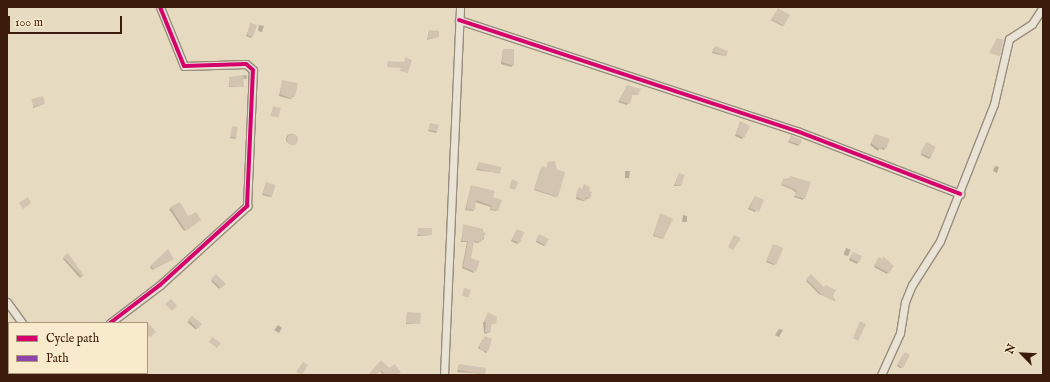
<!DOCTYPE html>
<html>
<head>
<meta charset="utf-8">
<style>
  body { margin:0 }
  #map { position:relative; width:1050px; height:382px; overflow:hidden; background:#e6dac0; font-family:"IM FELL English",serif }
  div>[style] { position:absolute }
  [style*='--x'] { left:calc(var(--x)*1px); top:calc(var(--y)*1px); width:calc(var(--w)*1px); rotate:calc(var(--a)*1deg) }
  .shadow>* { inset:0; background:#0003; transform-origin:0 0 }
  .round { border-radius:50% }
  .building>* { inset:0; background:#d3c4b1; transform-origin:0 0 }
  .roads { filter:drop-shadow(1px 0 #988d7d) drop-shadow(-1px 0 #988d7d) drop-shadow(0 1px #988d7d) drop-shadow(0 -1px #988d7d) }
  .minor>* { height:7px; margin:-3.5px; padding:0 3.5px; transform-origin:3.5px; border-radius:3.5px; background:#e9e3d6 }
  .quiet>* { height:3px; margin-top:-1.5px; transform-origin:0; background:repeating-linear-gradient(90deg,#8e44ad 0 6px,transparent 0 9px) }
  .cycleway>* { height:4px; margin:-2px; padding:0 2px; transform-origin:2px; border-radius:2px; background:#d6006c }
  span { translate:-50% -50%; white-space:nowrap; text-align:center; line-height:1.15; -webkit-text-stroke:4px #f8ebcc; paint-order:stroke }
  .frame { position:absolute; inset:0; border:8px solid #3c1a0c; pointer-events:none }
  .legend { position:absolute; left:8px; top:322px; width:140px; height:52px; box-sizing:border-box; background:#f8ebcc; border:1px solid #ad977f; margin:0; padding:5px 7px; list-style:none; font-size:12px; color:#3c1a0c }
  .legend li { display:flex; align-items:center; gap:8px; height:20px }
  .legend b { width:20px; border:1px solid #ad977f }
  .north { position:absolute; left:1002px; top:334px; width:40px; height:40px; -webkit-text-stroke:3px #f8ebcc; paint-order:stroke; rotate:294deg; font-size:11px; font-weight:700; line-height:16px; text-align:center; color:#3c1a0c }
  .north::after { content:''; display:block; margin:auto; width:14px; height:18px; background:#3c1a0c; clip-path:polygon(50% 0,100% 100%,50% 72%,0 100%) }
  .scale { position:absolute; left:8px; top:16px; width:114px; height:18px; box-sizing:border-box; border:2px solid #3c1a0c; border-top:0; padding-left:5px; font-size:12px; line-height:14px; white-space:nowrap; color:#3c1a0c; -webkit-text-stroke:3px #f8ebcc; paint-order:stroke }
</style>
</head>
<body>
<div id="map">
  <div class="shadow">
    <div style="clip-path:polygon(778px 9px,784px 25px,782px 26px,771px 20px)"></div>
    <div style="clip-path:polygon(251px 24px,252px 36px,251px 38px,246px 36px)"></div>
    <div style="clip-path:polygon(259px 25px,264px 26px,262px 32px,258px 31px)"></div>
    <div style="clip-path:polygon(429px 31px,438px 37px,427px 40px)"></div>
    <div style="clip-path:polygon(714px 48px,724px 56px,712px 53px)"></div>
    <div style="clip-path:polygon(503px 50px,513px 65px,511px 67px,501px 64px)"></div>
    <div class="round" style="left:243px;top:75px;width:4px;height:4px"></div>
    <div style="clip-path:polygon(230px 78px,243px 86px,229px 87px)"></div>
    <div style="clip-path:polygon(282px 82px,294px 96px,290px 99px,279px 96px)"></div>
    <div style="clip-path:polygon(627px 86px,638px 95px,632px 94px,627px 105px,618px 102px)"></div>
    <div style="clip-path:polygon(33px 100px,44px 104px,33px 108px)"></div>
    <div style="clip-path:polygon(740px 122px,743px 137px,742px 139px,735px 136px)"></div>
    <div style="clip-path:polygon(431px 124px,437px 132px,436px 133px,428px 131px)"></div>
    <div style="clip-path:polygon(233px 127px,236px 137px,235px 139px,230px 138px)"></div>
    <div class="round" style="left:286px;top:134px;width:10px;height:10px"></div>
    <div style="clip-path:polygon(875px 135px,885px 148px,884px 150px,880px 148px,878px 151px,870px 145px)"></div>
    <div style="clip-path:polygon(792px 136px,801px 140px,798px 146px,788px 142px)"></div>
    <div style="clip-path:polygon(925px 145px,931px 157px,929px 159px,921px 155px)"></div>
    <div style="clip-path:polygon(479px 163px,499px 173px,476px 170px)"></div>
    <div style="clip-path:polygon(548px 163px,556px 171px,556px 197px,534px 190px,541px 168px,547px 169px)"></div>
    <div style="clip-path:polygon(995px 166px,999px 167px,997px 173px,993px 171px)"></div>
    <div style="clip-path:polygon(625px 171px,630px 171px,629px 178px,625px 178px)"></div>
    <div style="clip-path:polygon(683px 175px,680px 186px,674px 186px,678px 176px)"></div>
    <div style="clip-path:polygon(796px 178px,809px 183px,803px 200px,794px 197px,796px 193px,793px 190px,781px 185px,784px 179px)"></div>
    <div style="clip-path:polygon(267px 183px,272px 196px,271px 197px,262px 195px)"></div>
    <div style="clip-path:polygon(584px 185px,589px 198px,583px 201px,576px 199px,578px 190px,582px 190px)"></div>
    <div style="clip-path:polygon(471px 186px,492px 198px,497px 211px,490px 210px,491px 207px,475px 202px,473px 211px,465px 210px)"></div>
    <div style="clip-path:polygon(754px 198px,756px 211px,755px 212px,748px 209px)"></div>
    <div style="clip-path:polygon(180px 203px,187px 218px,198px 221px,184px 231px,169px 209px)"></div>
    <div style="clip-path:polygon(660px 215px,672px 219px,663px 239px,653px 236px)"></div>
    <div style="clip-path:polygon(683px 215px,687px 216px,687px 222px,682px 222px)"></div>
    <div style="clip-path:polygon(464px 225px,483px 230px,484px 239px,478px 243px,473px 242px,470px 259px,474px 273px,462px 268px,467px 242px,461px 242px)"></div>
    <div style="clip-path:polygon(419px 229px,431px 235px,417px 236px)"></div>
    <div style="clip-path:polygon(517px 230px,519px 242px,517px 244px,511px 241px)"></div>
    <div style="clip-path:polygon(538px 237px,546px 244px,544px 246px,536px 242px)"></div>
    <div style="clip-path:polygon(773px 245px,775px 264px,774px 265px,766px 262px)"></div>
    <div style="left:846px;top:248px;width:5px;height:7px;rotate:22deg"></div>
    <div style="clip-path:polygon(168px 251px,173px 259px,152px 270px,150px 267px)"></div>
    <div style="clip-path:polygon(68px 254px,83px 275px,80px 278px,63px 259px)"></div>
    <div style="clip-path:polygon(852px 254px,858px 262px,857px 264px,849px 260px)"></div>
    <div style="clip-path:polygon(878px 260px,888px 272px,887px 274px,874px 267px)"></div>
    <div style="clip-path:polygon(811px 275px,835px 300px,835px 301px,819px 294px,806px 281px)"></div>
    <div style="left:216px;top:276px;width:11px;height:7px;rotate:45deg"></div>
    <div style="clip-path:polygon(407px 313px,419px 323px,406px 324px)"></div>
    <div style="clip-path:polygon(488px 314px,495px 323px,491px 324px,487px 334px,484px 333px,483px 323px)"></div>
    <div style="left:192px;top:317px;width:11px;height:7px;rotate:41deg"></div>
    <div style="clip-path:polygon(278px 325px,282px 328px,279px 333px,274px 330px)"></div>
    <div style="clip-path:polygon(779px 329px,783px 330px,779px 337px,775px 335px)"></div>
    <div style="clip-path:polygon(483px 339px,487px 352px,486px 353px,478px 348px)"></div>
    <div style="clip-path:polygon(903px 355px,902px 367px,900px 368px,897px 366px)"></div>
    <div style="clip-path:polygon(381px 361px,389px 369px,400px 373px,383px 375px,379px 370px,374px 375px,369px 375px)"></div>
    <div style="clip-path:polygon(459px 365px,484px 374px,457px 372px)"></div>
  </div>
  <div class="building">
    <div style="left:778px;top:8px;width:14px;height:13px;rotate:30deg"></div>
    <div style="clip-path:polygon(250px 23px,257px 25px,253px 37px,247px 35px)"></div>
    <div style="clip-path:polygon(429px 30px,439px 31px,439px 37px,428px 39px)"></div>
    <div style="clip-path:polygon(997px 38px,1004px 40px,1000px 56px,989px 53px)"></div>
    <div style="left:715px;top:46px;width:14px;height:6px;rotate:21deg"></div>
    <div style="clip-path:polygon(503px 49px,514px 49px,514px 66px,502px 62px)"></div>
    <div style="clip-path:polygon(405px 57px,412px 60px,408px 73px,400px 71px,401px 68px,387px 67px,388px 61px,404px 62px)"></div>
    <div style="clip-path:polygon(243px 75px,244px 87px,230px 86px,229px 77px)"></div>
    <div style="clip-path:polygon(282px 80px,298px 83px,295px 97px,292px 96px,292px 99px,280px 94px)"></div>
    <div style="clip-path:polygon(627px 85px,641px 89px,638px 95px,633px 93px,630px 104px,619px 101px)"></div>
    <div style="left:43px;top:96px;width:8px;height:12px;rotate:76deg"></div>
    <div style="left:273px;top:106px;width:8px;height:10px;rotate:14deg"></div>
    <div style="clip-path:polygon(740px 121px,750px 126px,744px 138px,736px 134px)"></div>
    <div style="left:430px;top:123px;width:9px;height:7px;rotate:13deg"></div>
    <div style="left:232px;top:126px;width:6px;height:11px;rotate:9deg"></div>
    <div class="round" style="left:286.5px;top:133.5px;width:11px;height:11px"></div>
    <div style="clip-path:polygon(875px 134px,890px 139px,886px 149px,882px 147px,881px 150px,871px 143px)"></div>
    <div style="clip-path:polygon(791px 135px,802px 140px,800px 145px,789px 141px)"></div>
    <div style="left:926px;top:142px;width:11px;height:12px;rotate:27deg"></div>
    <div style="clip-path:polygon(555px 161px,557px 170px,565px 172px,558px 197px,534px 189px,542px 166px,548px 168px,547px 162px)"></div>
    <div style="left:479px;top:162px;width:23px;height:7px;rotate:13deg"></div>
    <div style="left:679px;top:173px;width:6px;height:12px;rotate:18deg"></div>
    <div style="clip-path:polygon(790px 176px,811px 182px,805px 199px,795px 196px,796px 191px,794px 189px,781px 184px,784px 178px,788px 180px)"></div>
    <div style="clip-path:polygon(512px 179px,518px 182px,515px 190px,509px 188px)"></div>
    <div style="left:266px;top:182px;width:10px;height:12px;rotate:17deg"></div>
    <div style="clip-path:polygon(584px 184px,590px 187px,589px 191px,592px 192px,590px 199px,586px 197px,585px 201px,577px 197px,576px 194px,579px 187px,582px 189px)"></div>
    <div style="clip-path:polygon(471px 185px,495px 191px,493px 197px,502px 200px,498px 211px,491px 209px,492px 206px,476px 200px,475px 210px,466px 209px)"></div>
    <div style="left:755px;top:196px;width:10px;height:13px;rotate:24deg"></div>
    <div style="clip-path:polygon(28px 197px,31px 203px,23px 209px,19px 203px)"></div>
    <div style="clip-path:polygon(180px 202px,188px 216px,196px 212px,201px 220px,186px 231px,170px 207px)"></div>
    <div style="clip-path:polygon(660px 213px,673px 219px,663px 239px,654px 235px)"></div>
    <div style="clip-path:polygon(463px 224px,483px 229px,483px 232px,486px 233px,481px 242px,474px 241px,471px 258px,480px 261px,476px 272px,463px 267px,468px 241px,462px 241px)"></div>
    <div style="left:418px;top:228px;width:14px;height:7px"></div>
    <div style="left:517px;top:229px;width:8px;height:12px;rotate:23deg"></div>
    <div style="left:539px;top:234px;width:11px;height:7px;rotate:27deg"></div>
    <div style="clip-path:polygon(734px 235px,741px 238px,733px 250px,728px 247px)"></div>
    <div style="left:773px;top:244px;width:11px;height:18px;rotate:22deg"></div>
    <div style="clip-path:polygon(168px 249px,174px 259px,153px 269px,151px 265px)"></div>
    <div style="clip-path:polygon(853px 252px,862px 256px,859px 263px,850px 258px)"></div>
    <div style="clip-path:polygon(68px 253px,84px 276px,82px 277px,63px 257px)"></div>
    <div style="clip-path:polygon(883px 256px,894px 266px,889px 273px,874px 265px,879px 257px,882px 259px)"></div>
    <div style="clip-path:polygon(216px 274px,226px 284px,221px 288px,211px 279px)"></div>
    <div style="clip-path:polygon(811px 274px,824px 287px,826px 285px,836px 290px,833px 296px,836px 301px,823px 296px,806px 279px)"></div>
    <div style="left:464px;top:288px;width:7px;height:8px;rotate:16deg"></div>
    <div style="clip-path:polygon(171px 299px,177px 306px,172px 311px,165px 304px)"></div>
    <div style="left:407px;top:312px;width:14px;height:11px;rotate:4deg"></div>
    <div style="clip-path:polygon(488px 312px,497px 317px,496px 324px,492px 323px,490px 333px,485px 332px,486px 322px,484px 322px)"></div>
    <div style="clip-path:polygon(192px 316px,202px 324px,198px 329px,188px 320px)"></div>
    <div style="clip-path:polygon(860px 321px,866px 324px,858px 341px,853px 338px)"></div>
    <div style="clip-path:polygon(147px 322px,156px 332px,150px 337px,147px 334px)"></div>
    <div style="clip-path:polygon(485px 336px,492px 339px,488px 352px,481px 350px,479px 346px)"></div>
    <div style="clip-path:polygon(212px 337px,221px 343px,217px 348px,209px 342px)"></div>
    <div style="clip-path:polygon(905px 352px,910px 355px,903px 368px,897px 364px)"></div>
    <div style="clip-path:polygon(381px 360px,389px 368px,395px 364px,401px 373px,384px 375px,381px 370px,376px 375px,368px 375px)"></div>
    <div style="clip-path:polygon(303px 362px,308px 365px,302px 375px,296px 372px)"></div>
    <div style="clip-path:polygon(459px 364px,486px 368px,485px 375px,458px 370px)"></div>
  </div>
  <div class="roads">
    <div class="minor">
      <div style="--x:459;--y:20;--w:356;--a:18.2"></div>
      <div style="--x:797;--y:131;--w:175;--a:21.1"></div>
      <div style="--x:7;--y:302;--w:26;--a:54"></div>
      <div style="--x:110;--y:323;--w:63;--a:-37.2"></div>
      <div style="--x:160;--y:285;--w:118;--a:-42.2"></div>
      <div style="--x:247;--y:206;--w:136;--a:-87.5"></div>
      <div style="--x:253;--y:70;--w:9;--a:-139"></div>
      <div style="--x:246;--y:64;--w:62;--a:178.2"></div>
      <div style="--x:184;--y:66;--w:64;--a:-112.1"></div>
      <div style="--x:83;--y:373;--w:2;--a:63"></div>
      <div style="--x:444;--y:375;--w:368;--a:-87.5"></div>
      <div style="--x:881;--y:375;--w:46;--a:-65.7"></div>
      <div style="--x:900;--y:333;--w:31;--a:-81"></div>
      <div style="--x:905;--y:302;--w:18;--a:-68"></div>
      <div style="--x:912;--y:285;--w:52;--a:-57.5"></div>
      <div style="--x:940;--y:241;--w:147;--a:-68.5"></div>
      <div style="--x:994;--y:104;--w:67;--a:-77"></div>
      <div style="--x:1009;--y:39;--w:27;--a:-33"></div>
      <div style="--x:1032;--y:24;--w:20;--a:-57"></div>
    </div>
  </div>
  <div class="quiet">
    <div style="--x:7;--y:374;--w:4;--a:-14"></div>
  </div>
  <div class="cycleway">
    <div style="--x:459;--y:20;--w:356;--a:18.2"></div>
    <div style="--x:797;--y:131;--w:175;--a:21.1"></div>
    <div style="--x:110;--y:323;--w:63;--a:-37.2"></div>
    <div style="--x:160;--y:285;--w:118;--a:-42.2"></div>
    <div style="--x:247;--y:206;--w:136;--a:-87.5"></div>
    <div style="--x:253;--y:70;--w:9;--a:-139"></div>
    <div style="--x:246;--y:64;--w:62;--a:178.2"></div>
    <div style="--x:184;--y:66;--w:64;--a:-112.1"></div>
  </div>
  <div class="frame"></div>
  <ul class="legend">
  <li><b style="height:5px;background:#d6006c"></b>Cycle path</li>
  <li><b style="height:5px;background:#8e44ad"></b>Path</li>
  </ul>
  <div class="north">N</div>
  <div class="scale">100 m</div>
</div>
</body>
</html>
